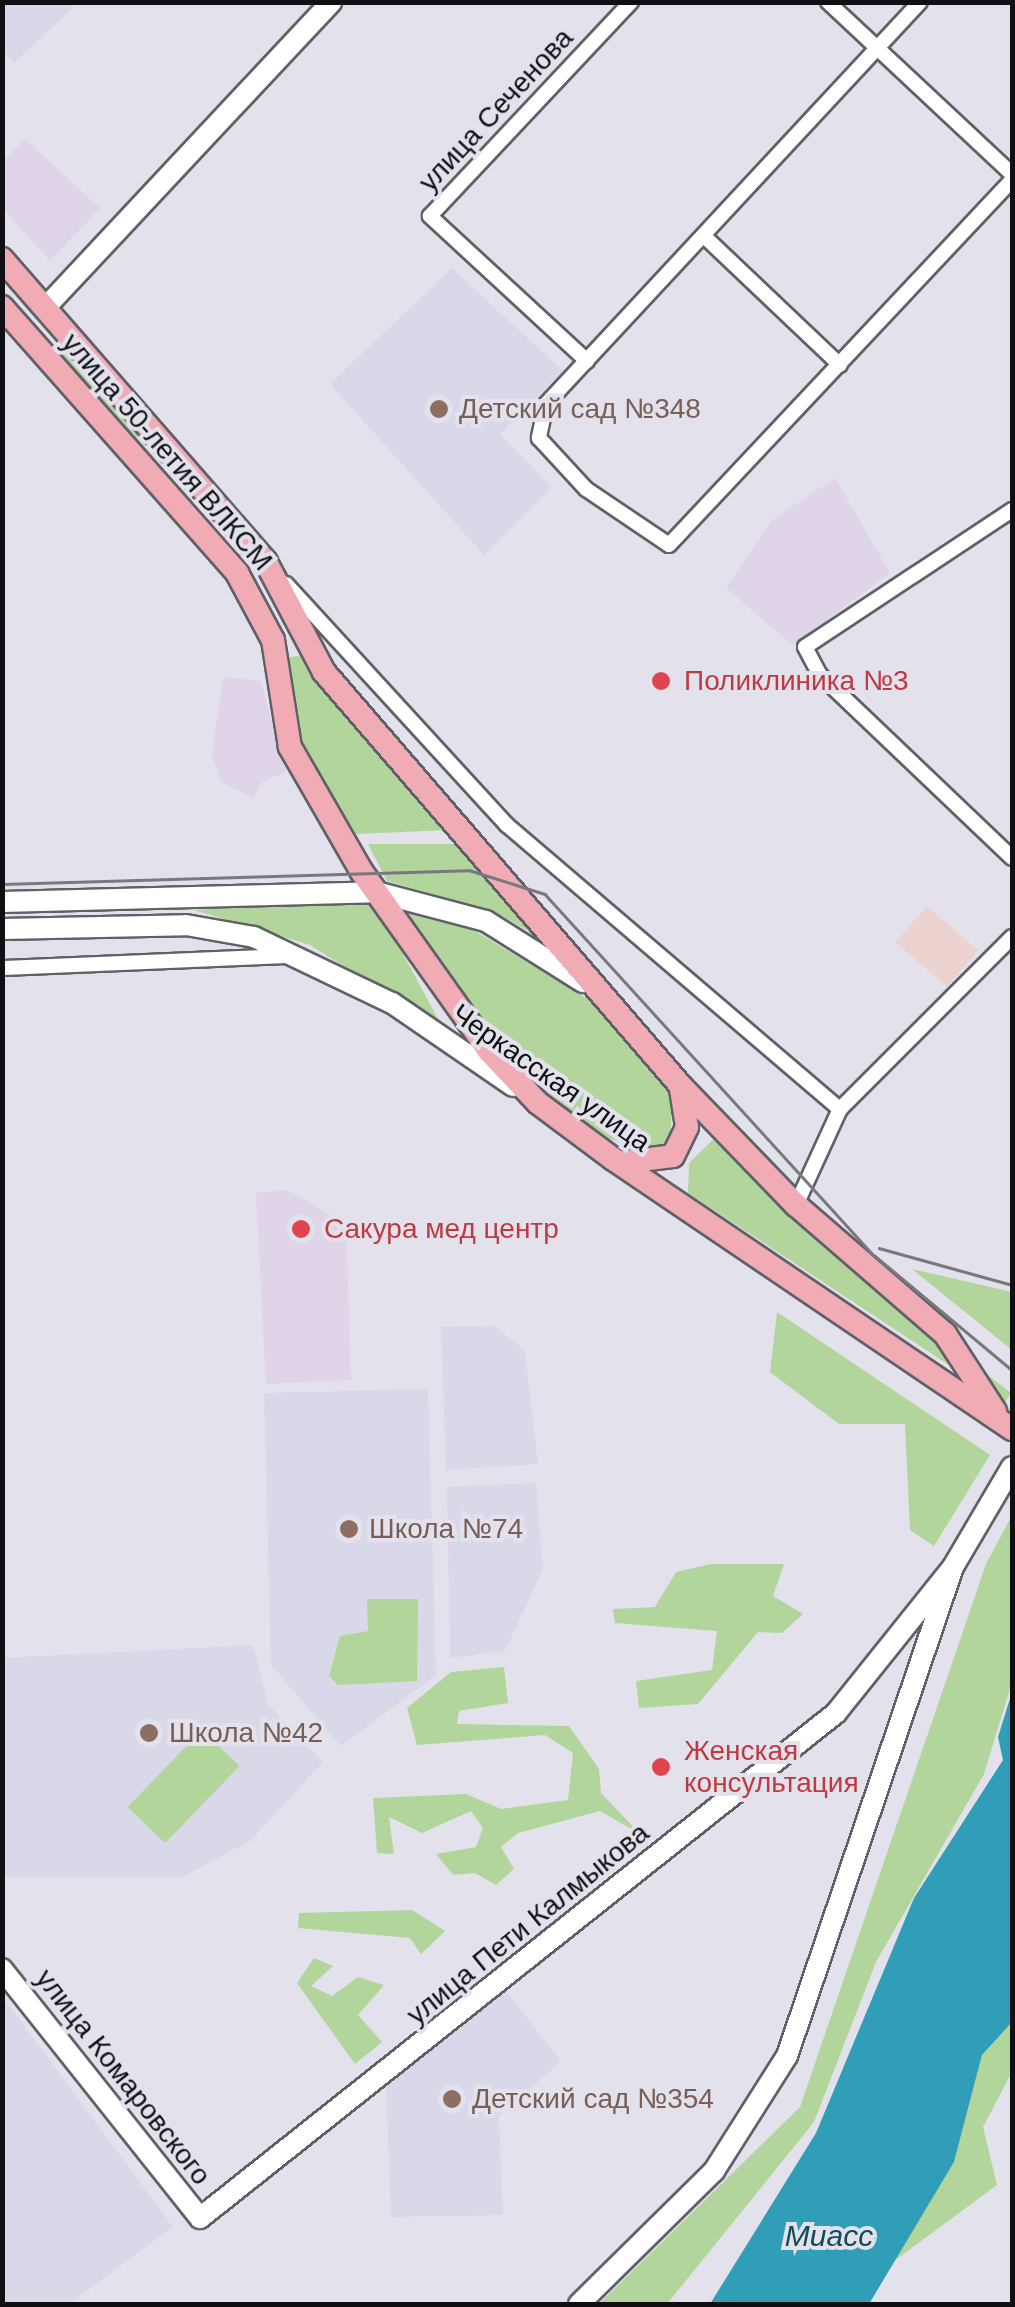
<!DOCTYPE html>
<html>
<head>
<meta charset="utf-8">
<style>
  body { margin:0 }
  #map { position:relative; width:1015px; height:2307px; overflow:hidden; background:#e3e2ec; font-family:Arial,sans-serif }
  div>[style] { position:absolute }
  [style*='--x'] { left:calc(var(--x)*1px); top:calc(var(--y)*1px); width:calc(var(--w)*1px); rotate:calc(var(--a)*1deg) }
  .commercial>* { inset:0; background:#e0d4e8 }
  .industrial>* { inset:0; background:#edd3d0; transform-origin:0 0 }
  .built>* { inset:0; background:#d8d8e9 }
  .green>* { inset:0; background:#b1d59b; transform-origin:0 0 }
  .water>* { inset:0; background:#319eb8 }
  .roads { filter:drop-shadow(2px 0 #606068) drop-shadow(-2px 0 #606068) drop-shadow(0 2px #606068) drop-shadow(0 -2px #606068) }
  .street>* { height:14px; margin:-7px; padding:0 7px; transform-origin:7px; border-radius:7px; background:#fff }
  .secondary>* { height:20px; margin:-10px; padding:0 10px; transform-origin:10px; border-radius:10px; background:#fff }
  .primary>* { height:22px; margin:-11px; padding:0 11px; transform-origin:11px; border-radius:11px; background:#f0abb5 }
  .tram>* { height:2.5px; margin:-1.25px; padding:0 1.25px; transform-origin:1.25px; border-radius:1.25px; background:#79787f }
  .dots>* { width:28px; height:28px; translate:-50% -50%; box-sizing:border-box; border:5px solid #e3e2ec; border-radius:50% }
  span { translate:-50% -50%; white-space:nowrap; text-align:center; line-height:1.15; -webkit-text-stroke:8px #e3e2ec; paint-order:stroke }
  .street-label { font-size:28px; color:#101014 }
  .education-label { font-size:28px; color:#785e54 }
  .left { translate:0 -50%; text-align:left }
  .health-label { font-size:28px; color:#be3a42 }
  .water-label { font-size:30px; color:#0f4c5a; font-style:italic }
  .frame { position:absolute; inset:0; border:5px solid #101014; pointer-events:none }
</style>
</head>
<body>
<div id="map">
  <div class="commercial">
    <div style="clip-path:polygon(25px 139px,100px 208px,50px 261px,3px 209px,3px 161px)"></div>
    <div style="clip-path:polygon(835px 478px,890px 573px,793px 645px,726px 588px,772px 520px)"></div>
    <div style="clip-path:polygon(223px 677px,261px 681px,286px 772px,262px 782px,254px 798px,222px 783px,212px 756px)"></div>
    <div style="clip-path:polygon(288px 1190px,346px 1224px,351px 1380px,266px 1384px,256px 1193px)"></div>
  </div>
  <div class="industrial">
    <div style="left:927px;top:906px;width:68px;height:48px;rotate:41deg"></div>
  </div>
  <div class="built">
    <div style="clip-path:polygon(3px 2px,69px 3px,74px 7px,14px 63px,3px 50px)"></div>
    <div style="clip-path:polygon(452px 268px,563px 371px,500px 434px,552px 487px,484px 555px,330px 384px)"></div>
    <div style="clip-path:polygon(495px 1326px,525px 1351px,538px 1464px,446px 1470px,441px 1327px)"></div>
    <div style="clip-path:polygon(428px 1389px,436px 1675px,341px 1746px,271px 1665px,264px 1393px)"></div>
    <div style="clip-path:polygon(536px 1483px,543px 1569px,505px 1651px,450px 1658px,447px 1487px)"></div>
    <div style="clip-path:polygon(253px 1645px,268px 1704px,323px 1762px,251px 1840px,183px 1877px,3px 1877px,3px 1658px)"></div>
    <div style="clip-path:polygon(503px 1988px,561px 2061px,499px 2116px,503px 2215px,391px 2217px,386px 2083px)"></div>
    <div style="clip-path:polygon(3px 1997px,173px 2227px,69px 2304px,3px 2304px)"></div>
  </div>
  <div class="green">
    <div style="clip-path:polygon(65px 348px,263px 574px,59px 354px)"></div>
    <div style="clip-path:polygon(302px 655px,308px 666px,448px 830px,356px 834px,296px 736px,287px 658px)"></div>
    <div style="clip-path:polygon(368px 844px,457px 844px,542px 939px,497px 913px,387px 881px)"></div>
    <div style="clip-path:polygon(374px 900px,444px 1030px,310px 945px,194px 910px)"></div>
    <div style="clip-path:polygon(401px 911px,472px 929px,591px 1001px,673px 1091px,670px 1141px,650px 1150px,603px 1137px,526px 1076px)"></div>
    <div style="clip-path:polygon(716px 1137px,825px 1248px,1011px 1393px,1005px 1402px,688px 1193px,689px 1163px)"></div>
    <div style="clip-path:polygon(912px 1269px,1012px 1292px,1012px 1350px)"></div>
    <div style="clip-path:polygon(777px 1312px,990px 1455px,934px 1546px,910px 1530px,905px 1424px,839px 1424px,770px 1372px)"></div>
    <div style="clip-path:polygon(1012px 1515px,1012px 1682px,984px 1774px,876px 1962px,814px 2122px,667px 2304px,599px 2304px,800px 2107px,986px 1564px)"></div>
    <div style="clip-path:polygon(711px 1564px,784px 1564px,773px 1596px,803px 1614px,782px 1633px,758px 1632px,698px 1704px,639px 1708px,636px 1681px,712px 1670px,717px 1631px,615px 1623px,613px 1609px,655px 1607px,676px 1572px)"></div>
    <div style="clip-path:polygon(367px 1599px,418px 1599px,417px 1681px,338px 1685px,329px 1676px,340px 1636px,368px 1631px)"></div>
    <div style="clip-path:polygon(504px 1667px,508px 1703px,459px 1711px,457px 1724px,569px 1726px,599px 1769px,601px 1793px,640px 1834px,600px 1811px,518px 1833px,501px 1847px,514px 1869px,496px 1885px,475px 1873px,453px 1875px,436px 1854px,476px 1847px,483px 1828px,471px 1811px,422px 1833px,389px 1817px,394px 1854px,377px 1853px,373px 1798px,466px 1794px,501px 1809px,568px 1800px,573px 1753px,545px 1735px,417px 1745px,407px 1708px,451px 1672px)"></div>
    <div style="left:202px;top:1730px;width:52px;height:107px;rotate:44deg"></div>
    <div style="clip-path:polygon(412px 1910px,445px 1931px,421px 1954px,410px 1938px,298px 1928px,299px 1913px)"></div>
    <div style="clip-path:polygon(314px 1958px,333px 1966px,311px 1986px,332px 1996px,358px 1977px,384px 1985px,358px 2015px,382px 2042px,355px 2064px,297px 1983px)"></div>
    <div style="clip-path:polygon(1012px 2022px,1012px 2072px,983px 2127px,997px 2185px,894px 2261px,954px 2162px,982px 2055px)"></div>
  </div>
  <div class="water">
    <div style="clip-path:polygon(1012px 1692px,1012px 2022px,982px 2055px,954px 2162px,869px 2304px,710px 2304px,816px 2133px,914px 1898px,1003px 1760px,998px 1737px)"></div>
  </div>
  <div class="roads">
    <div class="street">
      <div style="--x:828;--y:2;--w:252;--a:43.1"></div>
      <div style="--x:920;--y:2;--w:549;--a:132.93"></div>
      <div style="--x:546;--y:404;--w:35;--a:102"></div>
      <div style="--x:539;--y:438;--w:69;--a:47.3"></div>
      <div style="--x:586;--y:489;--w:100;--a:34"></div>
      <div style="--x:669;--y:545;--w:501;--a:-46.78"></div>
      <div style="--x:705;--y:237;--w:186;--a:43.5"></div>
      <div style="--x:587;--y:361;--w:214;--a:-137.3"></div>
      <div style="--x:430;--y:216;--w:294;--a:-46.8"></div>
      <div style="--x:1012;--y:510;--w:248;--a:146.5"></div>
      <div style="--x:805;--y:647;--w:32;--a:62"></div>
      <div style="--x:820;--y:675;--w:265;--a:43.6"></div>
      <div style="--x:286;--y:584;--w:327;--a:47.5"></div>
      <div style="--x:507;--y:825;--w:438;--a:40.5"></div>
      <div style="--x:2;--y:968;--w:284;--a:-2.4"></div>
      <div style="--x:796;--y:1205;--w:106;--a:-65.4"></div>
      <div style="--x:840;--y:1109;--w:243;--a:-45"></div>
    </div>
    <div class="secondary">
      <div style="--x:45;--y:308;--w:419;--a:-46.9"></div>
      <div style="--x:2;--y:902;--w:374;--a:-1.5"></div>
      <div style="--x:376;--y:892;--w:114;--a:14.8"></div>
      <div style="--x:486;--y:921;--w:115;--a:32.2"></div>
      <div style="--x:2;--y:929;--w:184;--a:-1.2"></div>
      <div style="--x:186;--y:925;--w:69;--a:10"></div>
      <div style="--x:254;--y:937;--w:153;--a:25.6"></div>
      <div style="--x:392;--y:1003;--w:147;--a:34.4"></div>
      <div style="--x:2;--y:1969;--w:318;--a:51.5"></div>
      <div style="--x:200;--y:2218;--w:812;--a:-38.45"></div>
      <div style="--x:836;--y:1713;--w:187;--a:-51.3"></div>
      <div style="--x:579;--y:2304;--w:190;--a:-44.6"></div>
      <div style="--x:714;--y:2171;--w:136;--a:-57.6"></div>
      <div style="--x:787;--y:2056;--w:516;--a:-71.25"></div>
      <div style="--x:953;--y:1567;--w:116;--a:-59.5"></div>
    </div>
    <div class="primary">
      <div style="--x:2;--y:259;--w:402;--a:48.9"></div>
      <div style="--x:266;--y:562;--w:124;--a:62.2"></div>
      <div style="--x:324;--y:672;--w:545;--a:49.24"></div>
      <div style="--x:680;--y:1085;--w:167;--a:46"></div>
      <div style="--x:796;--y:1205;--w:197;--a:40.9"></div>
      <div style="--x:945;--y:1334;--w:92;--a:57"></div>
      <div style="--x:2;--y:307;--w:355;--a:48.5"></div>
      <div style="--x:237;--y:573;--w:76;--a:61.8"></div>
      <div style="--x:273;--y:640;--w:108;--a:81"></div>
      <div style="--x:290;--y:747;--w:144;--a:60.1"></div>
      <div style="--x:362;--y:872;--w:219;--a:54.6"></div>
      <div style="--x:489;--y:1051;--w:71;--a:46.7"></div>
      <div style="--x:538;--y:1103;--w:94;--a:36.7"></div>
      <div style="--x:613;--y:1159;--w:482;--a:34.1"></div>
      <div style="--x:625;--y:1162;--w:48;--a:-7.1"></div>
      <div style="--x:673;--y:1156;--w:32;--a:-64"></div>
      <div style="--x:687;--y:1127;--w:38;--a:-99"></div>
    </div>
  </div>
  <div class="tram">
    <div style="--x:2;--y:884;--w:467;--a:-1.7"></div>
    <div style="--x:469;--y:870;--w:80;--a:17.5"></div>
    <div style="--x:545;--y:894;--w:488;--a:47.7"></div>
    <div style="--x:874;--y:1255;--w:180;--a:39.8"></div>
    <div style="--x:879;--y:1248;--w:138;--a:15.5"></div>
  </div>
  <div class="dots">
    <div style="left:439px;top:409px;background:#8d6e63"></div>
    <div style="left:661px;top:681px;background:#e0444e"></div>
    <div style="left:301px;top:1229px;background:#e0444e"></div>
    <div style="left:349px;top:1529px;background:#8d6e63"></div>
    <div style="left:149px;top:1733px;background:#8d6e63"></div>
    <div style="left:661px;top:1767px;background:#e0444e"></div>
    <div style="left:452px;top:2099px;background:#8d6e63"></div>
  </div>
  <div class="street-label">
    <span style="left:496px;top:110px;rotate:-47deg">улица Сеченова</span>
    <span style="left:167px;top:452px;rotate:49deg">улица 50-летия ВЛКСМ</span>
    <span style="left:551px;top:1078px;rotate:35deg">Черкасская улица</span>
    <span style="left:528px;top:1924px;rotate:-39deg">улица Пети Калмыкова</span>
    <span style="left:123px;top:2077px;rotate:52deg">улица Комаровского</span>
  </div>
  <div class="education-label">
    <span class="left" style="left:459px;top:409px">Детский сад №348</span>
    <span class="left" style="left:369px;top:1529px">Школа №74</span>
    <span class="left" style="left:169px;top:1733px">Школа №42</span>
    <span class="left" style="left:472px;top:2099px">Детский сад №354</span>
  </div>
  <div class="health-label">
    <span class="left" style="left:684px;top:681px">Поликлиника №3</span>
    <span class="left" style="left:324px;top:1229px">Сакура мед центр</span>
    <span class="left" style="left:684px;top:1767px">Женская<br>консультация</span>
  </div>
  <div class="water-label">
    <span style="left:829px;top:2236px">Миасс</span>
  </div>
  <div class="frame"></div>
</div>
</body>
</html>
